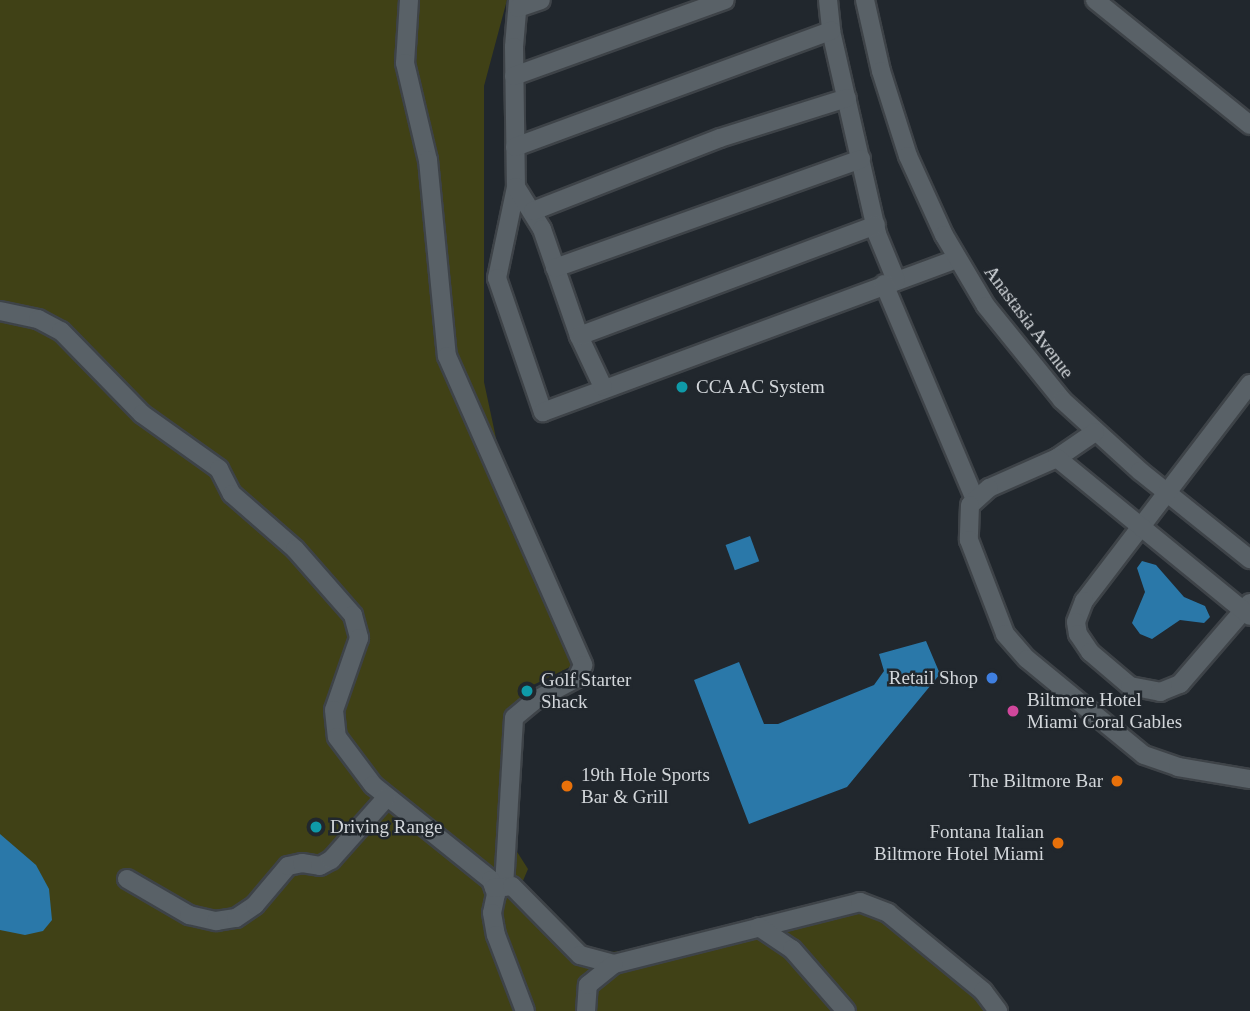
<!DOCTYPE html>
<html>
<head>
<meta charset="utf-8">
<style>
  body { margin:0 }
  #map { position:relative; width:1250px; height:1011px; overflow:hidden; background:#21272d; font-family:Georgia,serif }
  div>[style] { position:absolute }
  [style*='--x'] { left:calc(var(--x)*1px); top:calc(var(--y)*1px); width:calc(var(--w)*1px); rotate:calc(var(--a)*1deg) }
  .green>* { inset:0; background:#404116 }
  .water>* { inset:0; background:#2a78a9; transform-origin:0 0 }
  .roads { filter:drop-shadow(2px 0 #3e4348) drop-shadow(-2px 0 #3e4348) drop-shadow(0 2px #3e4348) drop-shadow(0 -2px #3e4348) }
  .minor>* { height:18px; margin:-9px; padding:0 9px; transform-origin:9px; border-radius:9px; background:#596167 }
  .dots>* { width:19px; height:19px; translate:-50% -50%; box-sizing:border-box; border:4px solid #21272d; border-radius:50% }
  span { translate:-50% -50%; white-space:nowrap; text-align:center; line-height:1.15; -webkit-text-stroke:5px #21272d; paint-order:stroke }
  .street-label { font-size:19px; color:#d2d6da }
  .poi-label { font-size:19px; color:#d2d6da }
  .left { translate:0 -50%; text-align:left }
  .right { translate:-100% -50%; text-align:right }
</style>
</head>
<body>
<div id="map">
  <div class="green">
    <div style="clip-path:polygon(0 0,507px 0,484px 86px,484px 382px,509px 499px,576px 664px,527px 688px,522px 707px,514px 847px,528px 869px,522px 883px,580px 950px,594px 953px,640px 950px,861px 894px,1001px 1011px,0 1011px)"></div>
  </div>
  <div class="water">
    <div style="left:750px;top:536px;width:27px;height:26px;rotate:70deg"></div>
    <div style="clip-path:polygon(1142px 561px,1156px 565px,1184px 597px,1205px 606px,1210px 617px,1204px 623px,1180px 620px,1152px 639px,1140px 634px,1132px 623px,1145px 592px,1137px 568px)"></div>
    <div style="clip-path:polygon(926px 641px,940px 674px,847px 787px,749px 824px,694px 680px,739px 662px,764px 724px,778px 724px,874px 685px,884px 671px,879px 654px)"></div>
    <div style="clip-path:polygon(0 834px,36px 865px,49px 889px,52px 920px,43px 931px,25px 935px,0 930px)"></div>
  </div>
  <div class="roads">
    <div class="minor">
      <div style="--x:409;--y:0;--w:63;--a:93.6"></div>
      <div style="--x:405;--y:63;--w:100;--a:76.7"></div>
      <div style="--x:428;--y:160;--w:197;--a:84.5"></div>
      <div style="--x:447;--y:356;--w:338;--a:66.2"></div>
      <div style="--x:583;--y:665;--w:14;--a:115"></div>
      <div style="--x:577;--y:678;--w:49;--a:151.9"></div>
      <div style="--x:534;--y:701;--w:26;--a:140"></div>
      <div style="--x:514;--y:718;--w:169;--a:93.4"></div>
      <div style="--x:518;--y:0;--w:47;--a:94.9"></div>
      <div style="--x:514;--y:47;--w:140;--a:89.2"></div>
      <div style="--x:516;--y:187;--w:93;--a:101.8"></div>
      <div style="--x:497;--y:278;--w:142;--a:71.1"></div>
      <div style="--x:543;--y:412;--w:441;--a:-20.3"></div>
      <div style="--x:828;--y:0;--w:31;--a:84"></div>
      <div style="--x:831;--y:31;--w:208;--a:77.2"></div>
      <div style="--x:877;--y:234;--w:50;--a:67.6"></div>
      <div style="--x:865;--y:0;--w:73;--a:77.3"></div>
      <div style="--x:881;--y:71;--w:89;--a:72.4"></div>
      <div style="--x:908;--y:156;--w:87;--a:65.5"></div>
      <div style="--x:944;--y:235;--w:82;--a:59.4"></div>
      <div style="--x:986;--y:306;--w:121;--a:51"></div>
      <div style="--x:1062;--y:400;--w:105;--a:42.3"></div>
      <div style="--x:1140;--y:471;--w:141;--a:38.7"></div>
      <div style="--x:1095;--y:0;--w:199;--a:38.9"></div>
      <div style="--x:518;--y:8;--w:24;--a:-19"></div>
      <div style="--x:514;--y:76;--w:224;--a:-19.8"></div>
      <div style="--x:515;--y:147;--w:337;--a:-20.2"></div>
      <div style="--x:516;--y:187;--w:49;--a:58.2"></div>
      <div style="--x:542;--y:229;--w:113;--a:70.9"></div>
      <div style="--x:579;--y:336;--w:56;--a:64.8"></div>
      <div style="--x:533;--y:211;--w:201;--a:-21.3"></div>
      <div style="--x:720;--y:138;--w:133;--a:-17.5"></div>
      <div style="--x:555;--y:268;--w:325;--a:-19.6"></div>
      <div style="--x:884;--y:284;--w:233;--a:67.1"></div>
      <div style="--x:0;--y:311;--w:39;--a:12"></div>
      <div style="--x:38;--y:319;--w:26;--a:28"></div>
      <div style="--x:61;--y:331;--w:116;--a:45.7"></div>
      <div style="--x:142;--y:414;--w:95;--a:35.5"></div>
      <div style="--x:219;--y:469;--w:28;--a:63"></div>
      <div style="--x:232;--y:494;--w:84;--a:41.1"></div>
      <div style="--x:295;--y:549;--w:88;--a:48.7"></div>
      <div style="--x:353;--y:615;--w:24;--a:75"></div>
      <div style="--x:359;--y:638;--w:76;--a:109.1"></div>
      <div style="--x:334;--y:710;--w:27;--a:84"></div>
      <div style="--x:337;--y:737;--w:60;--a:53.1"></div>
      <div style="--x:373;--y:785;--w:151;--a:38.8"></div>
      <div style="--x:491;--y:880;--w:15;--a:70"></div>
      <div style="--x:496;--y:894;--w:19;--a:102"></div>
      <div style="--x:492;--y:913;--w:22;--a:80"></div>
      <div style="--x:496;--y:935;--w:81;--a:69.1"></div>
      <div style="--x:579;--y:336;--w:317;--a:-20.5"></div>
      <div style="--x:1250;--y:384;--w:273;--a:127.4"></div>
      <div style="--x:1084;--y:601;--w:22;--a:111"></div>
      <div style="--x:1076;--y:622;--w:12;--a:81"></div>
      <div style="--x:1078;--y:634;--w:22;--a:56"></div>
      <div style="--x:1090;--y:652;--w:52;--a:40.4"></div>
      <div style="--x:1130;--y:686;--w:31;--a:11"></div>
      <div style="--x:1160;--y:692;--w:22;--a:-22"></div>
      <div style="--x:1180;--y:684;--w:107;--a:-49.2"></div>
      <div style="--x:1095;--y:432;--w:46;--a:145.6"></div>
      <div style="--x:1057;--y:458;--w:74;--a:156.2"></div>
      <div style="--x:989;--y:488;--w:25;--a:138"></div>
      <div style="--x:970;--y:505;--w:35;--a:92"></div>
      <div style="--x:969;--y:540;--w:101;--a:69"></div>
      <div style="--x:1005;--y:634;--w:33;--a:49"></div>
      <div style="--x:1027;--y:659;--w:151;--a:39.4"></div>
      <div style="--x:1144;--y:755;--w:36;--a:19"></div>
      <div style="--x:1178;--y:767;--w:73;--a:9.5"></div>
      <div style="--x:1057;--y:458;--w:249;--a:39.3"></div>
      <div style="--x:127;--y:879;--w:72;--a:30.1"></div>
      <div style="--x:189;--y:915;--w:28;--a:13"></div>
      <div style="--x:216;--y:921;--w:20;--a:-9"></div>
      <div style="--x:236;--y:918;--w:23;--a:-34"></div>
      <div style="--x:255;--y:905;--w:51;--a:-49.8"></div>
      <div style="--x:288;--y:866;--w:14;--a:-12"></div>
      <div style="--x:302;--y:863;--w:18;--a:9"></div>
      <div style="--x:320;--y:866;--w:13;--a:-29"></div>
      <div style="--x:331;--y:860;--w:84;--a:-48.4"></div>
      <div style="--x:494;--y:888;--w:18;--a:-6"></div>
      <div style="--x:512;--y:886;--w:97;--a:45.4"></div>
      <div style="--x:580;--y:955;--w:35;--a:15"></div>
      <div style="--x:614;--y:964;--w:254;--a:-14.1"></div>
      <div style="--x:860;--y:902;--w:30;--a:21"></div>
      <div style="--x:888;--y:913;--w:123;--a:39.4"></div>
      <div style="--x:983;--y:991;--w:25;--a:53"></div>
      <div style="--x:759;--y:927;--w:40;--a:34"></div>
      <div style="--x:792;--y:949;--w:82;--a:48.9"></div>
      <div style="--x:586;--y:1011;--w:26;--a:-86"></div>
      <div style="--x:588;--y:985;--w:33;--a:-39"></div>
    </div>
  </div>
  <div class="dots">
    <div style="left:682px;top:387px;background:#0f9aa8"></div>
    <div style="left:992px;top:678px;background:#3f7fe0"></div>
    <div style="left:527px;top:691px;background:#0f9aa8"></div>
    <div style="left:1013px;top:711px;background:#d1479c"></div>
    <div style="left:1117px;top:781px;background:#e8710a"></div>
    <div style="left:567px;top:786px;background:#e8710a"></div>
    <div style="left:316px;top:827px;background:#0f9aa8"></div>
    <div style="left:1058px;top:843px;background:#e8710a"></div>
  </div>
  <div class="street-label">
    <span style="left:1029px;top:322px;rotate:53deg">Anastasia Avenue</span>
  </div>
  <div class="poi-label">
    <span class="left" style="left:696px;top:387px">CCA AC System</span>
    <span class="right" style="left:978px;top:678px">Retail Shop</span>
    <span class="left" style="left:541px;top:691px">Golf Starter<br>Shack</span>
    <span class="left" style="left:1027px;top:711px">Biltmore Hotel<br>Miami Coral Gables</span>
    <span class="left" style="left:581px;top:786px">19th Hole Sports<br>Bar &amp; Grill</span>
    <span class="right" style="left:1103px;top:781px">The Biltmore Bar</span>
    <span class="left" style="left:330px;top:827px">Driving Range</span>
    <span class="right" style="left:1044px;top:843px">Fontana Italian<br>Biltmore Hotel Miami</span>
  </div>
</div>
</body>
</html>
